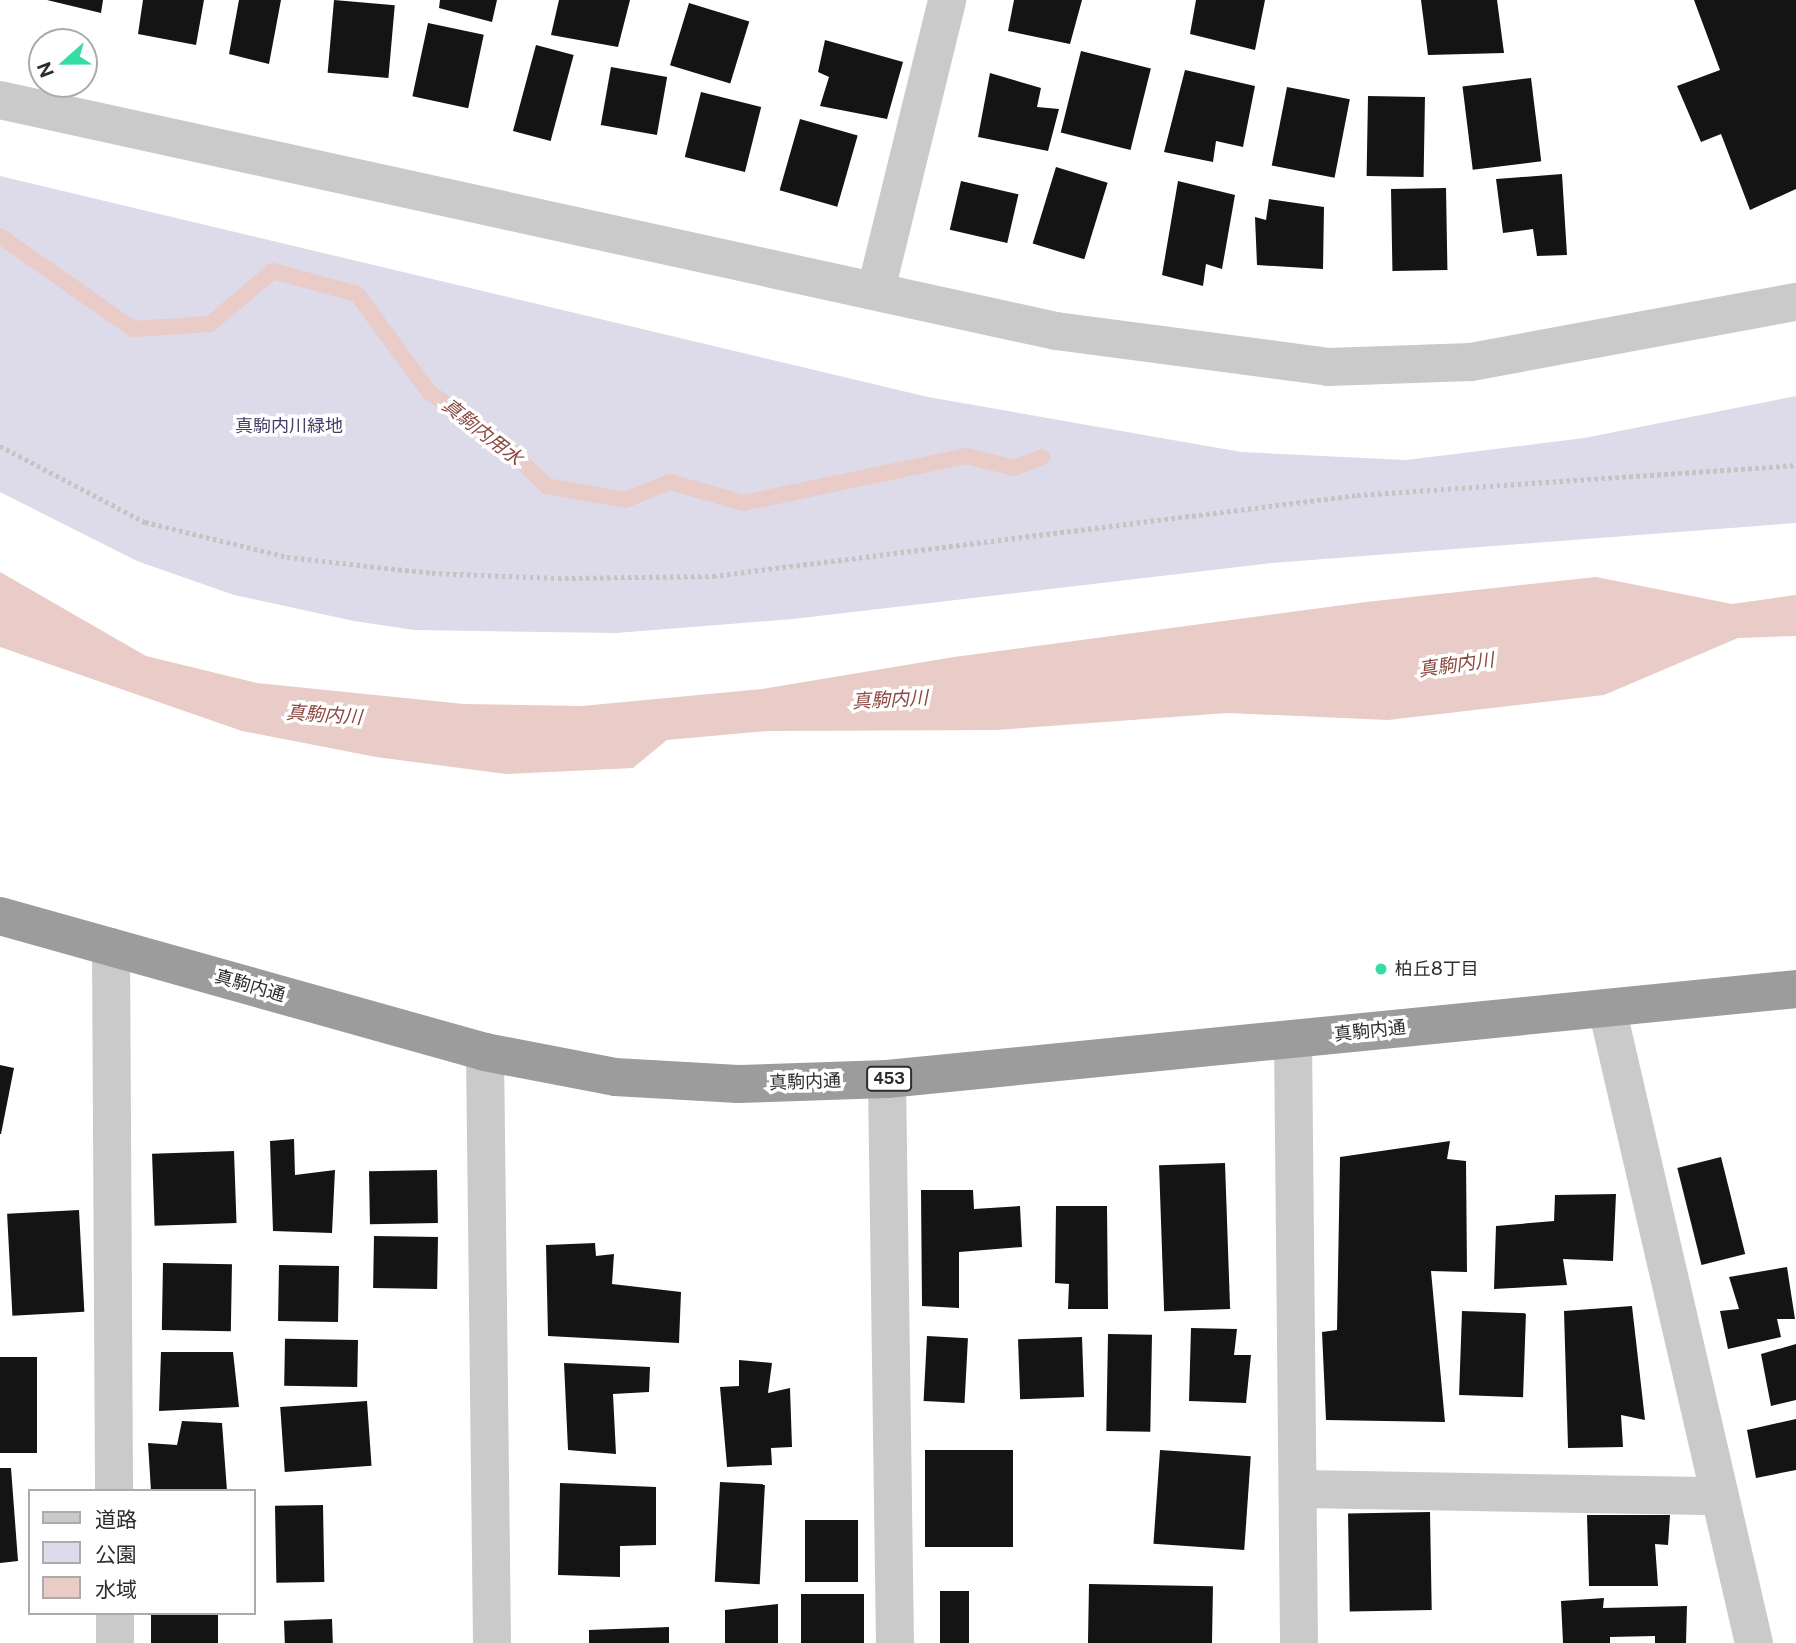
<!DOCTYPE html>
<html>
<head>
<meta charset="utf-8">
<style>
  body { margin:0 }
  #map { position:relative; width:1796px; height:1643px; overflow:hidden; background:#fff; font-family:"Public Sans","Noto Sans JP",sans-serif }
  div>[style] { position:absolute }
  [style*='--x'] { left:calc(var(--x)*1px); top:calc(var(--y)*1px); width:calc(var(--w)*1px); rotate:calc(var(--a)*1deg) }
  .green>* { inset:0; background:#dddaea }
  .water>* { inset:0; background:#e9cbc7 }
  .stream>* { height:16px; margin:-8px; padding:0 8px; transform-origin:8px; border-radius:8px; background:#e9cbc7 }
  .building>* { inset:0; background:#141414; transform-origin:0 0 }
  .path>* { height:4.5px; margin-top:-2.25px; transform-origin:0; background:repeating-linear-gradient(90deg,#c4c4c4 0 3.5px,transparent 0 7px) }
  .minor>* { height:38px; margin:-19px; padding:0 19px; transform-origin:19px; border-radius:19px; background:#cacaca }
  .tertiary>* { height:38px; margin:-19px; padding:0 19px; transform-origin:19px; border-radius:19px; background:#cacaca }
  .trunk>* { height:38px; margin:-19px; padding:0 19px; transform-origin:19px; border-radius:19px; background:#9c9c9c }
  .dots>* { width:19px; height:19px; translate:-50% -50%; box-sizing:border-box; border:4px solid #fff; border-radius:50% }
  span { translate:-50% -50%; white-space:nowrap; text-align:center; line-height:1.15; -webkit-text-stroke:7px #fff; paint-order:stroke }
  .shield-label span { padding:2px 5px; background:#fff; border:2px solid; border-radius:5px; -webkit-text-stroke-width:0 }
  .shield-label { font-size:16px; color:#2d2d2d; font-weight:700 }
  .park-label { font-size:18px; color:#473c66 }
  .poi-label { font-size:18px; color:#2d2d2d }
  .left { translate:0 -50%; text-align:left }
  .street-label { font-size:18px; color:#2d2d2d }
  .water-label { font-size:19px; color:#8b483f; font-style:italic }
  .legend { position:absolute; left:28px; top:1489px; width:228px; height:126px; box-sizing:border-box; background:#fff; border:2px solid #ababab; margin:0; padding:9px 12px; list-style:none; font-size:21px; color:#2d2d2d }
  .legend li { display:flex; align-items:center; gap:14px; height:35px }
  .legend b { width:35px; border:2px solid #ababab }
  .north { position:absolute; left:28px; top:28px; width:70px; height:70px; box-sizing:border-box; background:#fff; border:2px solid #ababab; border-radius:50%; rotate:249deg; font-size:19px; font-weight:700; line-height:28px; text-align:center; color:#2d2d2d }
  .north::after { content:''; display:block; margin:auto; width:24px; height:32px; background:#35dda3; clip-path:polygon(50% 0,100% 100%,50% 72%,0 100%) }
</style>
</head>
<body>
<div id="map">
  <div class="green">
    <div style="clip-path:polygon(0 176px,928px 397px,1241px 452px,1406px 460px,1584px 438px,1796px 396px,1796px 523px,1272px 563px,793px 619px,616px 633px,414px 630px,354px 621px,234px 595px,137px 561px,0 492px)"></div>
  </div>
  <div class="water">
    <div style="clip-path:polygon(0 572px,146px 656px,257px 683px,464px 704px,582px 706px,762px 689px,954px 657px,1366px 602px,1596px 577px,1732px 604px,1796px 595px,1796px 636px,1738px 638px,1604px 695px,1388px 720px,1227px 713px,996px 730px,768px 731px,667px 740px,633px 768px,506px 774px,376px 757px,242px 731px,0 647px)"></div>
  </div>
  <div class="stream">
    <div style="--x:0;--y:236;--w:162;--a:35"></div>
    <div style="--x:133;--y:329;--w:77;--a:-3.7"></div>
    <div style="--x:210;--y:324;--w:82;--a:-40.1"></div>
    <div style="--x:273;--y:271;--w:87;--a:15.3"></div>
    <div style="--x:357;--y:294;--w:122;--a:53.7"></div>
    <div style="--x:429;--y:392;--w:86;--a:34.6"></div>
    <div style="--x:500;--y:441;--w:65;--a:43.8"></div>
    <div style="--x:547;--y:486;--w:79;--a:10.2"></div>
    <div style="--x:625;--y:500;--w:48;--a:-21.8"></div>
    <div style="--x:670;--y:482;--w:76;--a:16"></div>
    <div style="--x:743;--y:503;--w:228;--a:-11.9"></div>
    <div style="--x:966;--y:456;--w:49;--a:14"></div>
    <div style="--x:1014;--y:468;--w:30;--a:-21"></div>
  </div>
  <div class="building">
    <div style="clip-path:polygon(47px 0,103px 0,101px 13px)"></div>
    <div style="clip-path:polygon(143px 0,204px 0,196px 45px,138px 34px)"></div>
    <div style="clip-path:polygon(239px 0,281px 0,269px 64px,229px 54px)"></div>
    <div style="left:334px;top:0;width:61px;height:73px;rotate:5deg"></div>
    <div style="clip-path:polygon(440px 0,497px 0,492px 22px,439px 8px)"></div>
    <div style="clip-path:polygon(559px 0,630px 0,618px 47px,551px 35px)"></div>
    <div style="clip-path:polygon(1014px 0,1082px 0,1070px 44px,1008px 31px)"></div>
    <div style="clip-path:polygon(1196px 0,1265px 0,1255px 50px,1190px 34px)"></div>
    <div style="clip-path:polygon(1421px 0,1497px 0,1504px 53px,1428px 55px)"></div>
    <div style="clip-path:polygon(1694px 0,1796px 0,1796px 189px,1750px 210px,1721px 134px,1701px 142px,1677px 86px,1720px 70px)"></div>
    <div style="left:689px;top:3px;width:63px;height:65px;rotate:17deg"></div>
    <div style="left:428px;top:23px;width:57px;height:75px;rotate:12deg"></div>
    <div style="clip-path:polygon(825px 40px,903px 62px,887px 119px,820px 106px,829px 77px,818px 72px)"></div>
    <div style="left:536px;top:45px;width:39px;height:89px;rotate:15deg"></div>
    <div style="left:1081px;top:51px;width:72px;height:84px;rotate:14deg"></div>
    <div style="left:611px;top:67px;width:57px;height:59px;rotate:10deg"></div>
    <div style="clip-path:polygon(1185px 70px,1255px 86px,1243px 147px,1216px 141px,1213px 162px,1164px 152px)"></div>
    <div style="clip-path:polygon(990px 73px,1041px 88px,1037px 107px,1059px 109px,1048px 151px,978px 137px)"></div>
    <div style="left:1531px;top:78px;width:84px;height:69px;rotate:83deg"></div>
    <div style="left:1287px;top:87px;width:64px;height:80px;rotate:11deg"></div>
    <div style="left:701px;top:92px;width:62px;height:67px;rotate:14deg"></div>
    <div style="left:1368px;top:96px;width:57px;height:80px;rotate:1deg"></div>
    <div style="left:800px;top:119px;width:60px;height:74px;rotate:16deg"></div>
    <div style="left:1056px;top:167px;width:54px;height:80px;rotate:17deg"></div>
    <div style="clip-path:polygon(1562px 174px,1567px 255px,1537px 256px,1533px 229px,1503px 233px,1496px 179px)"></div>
    <div style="left:961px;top:181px;width:59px;height:50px;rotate:13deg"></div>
    <div style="clip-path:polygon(1178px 181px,1235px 195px,1222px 269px,1206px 264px,1203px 286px,1162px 275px)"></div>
    <div style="left:1446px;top:188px;width:82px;height:55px;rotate:89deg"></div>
    <div style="clip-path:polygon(1269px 199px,1324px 207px,1323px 269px,1257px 265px,1255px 217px,1266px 220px)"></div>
    <div style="clip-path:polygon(0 1065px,14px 1068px,1px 1134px,0 1134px)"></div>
    <div style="clip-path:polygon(294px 1139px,295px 1175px,335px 1170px,332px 1233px,273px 1231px,270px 1141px)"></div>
    <div style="clip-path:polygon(1450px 1141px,1447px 1159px,1466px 1161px,1467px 1272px,1431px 1271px,1445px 1422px,1326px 1420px,1322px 1332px,1337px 1330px,1340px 1157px)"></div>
    <div style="left:234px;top:1151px;width:72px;height:82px;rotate:88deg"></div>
    <div style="left:1721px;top:1157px;width:100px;height:45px;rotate:76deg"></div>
    <div style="left:1225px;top:1163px;width:146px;height:66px;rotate:88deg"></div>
    <div style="left:437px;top:1170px;width:53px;height:68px;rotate:89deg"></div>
    <div style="clip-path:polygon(921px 1190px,973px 1190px,974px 1209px,1020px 1206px,1022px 1247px,959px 1252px,959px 1308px,922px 1306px)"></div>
    <div style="clip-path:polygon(1616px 1194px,1613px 1261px,1563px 1259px,1567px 1285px,1494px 1289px,1496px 1226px,1554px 1221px,1555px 1195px)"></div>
    <div style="clip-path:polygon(1056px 1206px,1107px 1206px,1108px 1309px,1068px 1309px,1069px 1284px,1055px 1283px)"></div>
    <div style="left:79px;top:1210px;width:102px;height:72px;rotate:87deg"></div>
    <div style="left:374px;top:1236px;width:64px;height:52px;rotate:1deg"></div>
    <div style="clip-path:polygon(595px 1243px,596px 1256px,614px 1254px,612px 1284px,681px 1292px,679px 1343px,548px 1336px,546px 1245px)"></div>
    <div style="left:163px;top:1263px;width:69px;height:67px;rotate:1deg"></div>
    <div style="left:279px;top:1265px;width:60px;height:56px;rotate:1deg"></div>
    <div style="clip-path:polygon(1787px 1267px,1795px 1319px,1777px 1319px,1781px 1337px,1728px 1349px,1720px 1311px,1739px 1309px,1729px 1277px)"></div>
    <div style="clip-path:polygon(1632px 1306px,1645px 1420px,1621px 1415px,1623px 1447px,1568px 1448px,1564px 1311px)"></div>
    <div style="left:1462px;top:1311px;width:64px;height:84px;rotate:2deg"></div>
    <div style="clip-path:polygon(1191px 1328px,1237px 1329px,1234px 1355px,1251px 1355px,1246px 1403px,1189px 1401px)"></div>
    <div style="left:1108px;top:1334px;width:44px;height:97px;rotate:1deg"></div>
    <div style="left:927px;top:1336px;width:41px;height:65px;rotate:3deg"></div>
    <div style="left:1082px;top:1337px;width:60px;height:64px;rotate:88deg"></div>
    <div style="left:358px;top:1340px;width:47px;height:73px;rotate:91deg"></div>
    <div style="clip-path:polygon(1796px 1344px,1796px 1400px,1771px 1406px,1761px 1354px)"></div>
    <div style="clip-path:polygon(161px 1352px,233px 1352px,239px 1407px,159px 1411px)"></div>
    <div style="left:0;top:1357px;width:37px;height:96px"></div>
    <div style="clip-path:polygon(739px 1360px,772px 1363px,768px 1393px,790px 1388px,792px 1447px,771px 1448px,772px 1465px,727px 1467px,720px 1387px,739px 1386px)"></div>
    <div style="clip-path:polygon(564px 1363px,650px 1367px,649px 1392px,613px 1394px,616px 1454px,568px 1450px)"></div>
    <div style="left:367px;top:1401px;width:65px;height:87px;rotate:86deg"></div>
    <div style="clip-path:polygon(1796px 1419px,1796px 1470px,1756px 1478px,1747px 1430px)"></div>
    <div style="clip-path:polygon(182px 1421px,222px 1423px,227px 1491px,151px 1491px,148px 1443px,177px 1445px)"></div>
    <div style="left:925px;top:1450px;width:88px;height:97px"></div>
    <div style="left:1160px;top:1450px;width:91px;height:94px;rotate:4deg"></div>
    <div style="clip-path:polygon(0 1468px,11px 1468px,18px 1561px,0 1563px)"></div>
    <div style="left:720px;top:1482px;width:45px;height:100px;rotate:3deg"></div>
    <div style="clip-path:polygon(560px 1483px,656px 1487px,656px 1545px,620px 1546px,620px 1577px,558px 1575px)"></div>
    <div style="left:323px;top:1505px;width:77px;height:48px;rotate:89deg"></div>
    <div style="left:1430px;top:1512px;width:98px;height:82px;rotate:89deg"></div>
    <div style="clip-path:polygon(1587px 1515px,1670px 1515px,1668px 1545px,1655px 1544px,1658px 1586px,1589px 1586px)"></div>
    <div style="left:858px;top:1520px;width:62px;height:53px;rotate:90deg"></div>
    <div style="left:1089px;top:1584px;width:124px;height:59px;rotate:1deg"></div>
    <div style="left:940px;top:1591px;width:29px;height:52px"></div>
    <div style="left:864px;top:1594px;width:49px;height:63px;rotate:90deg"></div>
    <div style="clip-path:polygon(1604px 1598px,1603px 1608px,1687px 1606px,1686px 1643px,1655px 1643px,1655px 1636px,1610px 1637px,1610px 1643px,1563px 1643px,1561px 1601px)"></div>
    <div style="clip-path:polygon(778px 1604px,778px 1643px,725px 1643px,725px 1610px)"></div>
    <div style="left:151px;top:1613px;width:67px;height:30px"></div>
    <div style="left:332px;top:1619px;width:24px;height:48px;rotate:88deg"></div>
    <div style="clip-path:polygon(669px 1627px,669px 1643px,589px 1643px,589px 1630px)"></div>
  </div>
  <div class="path">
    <div style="--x:0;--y:446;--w:164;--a:27.7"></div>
    <div style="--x:145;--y:522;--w:146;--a:13.8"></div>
    <div style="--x:287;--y:557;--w:146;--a:6.3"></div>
    <div style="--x:432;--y:573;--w:126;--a:2.3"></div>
    <div style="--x:558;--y:578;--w:155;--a:-0.7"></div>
    <div style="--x:713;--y:576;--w:649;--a:-7.17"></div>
    <div style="--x:1357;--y:495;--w:440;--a:-3.9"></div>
  </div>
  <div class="minor">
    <div style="--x:876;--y:290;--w:299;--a:-76.2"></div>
    <div style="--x:111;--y:947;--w:544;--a:89.68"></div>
    <div style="--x:1607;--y:1008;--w:652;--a:76.97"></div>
    <div style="--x:1293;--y:1039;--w:604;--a:89.43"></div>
    <div style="--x:485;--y:1052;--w:591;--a:89.32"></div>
    <div style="--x:887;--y:1079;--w:564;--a:89.19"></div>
    <div style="--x:1301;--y:1489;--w:419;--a:1"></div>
    <div style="--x:115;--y:1613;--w:30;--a:90"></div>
  </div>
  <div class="tertiary">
    <div style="--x:0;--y:100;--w:1081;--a:12.34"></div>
    <div style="--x:1056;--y:331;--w:274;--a:7.5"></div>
    <div style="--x:1328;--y:367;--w:143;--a:-2"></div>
    <div style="--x:1471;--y:362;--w:330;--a:-10.5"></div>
  </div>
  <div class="trunk">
    <div style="--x:0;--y:916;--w:504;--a:15.66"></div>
    <div style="--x:485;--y:1052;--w:132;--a:10.9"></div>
    <div style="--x:615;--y:1077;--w:123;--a:3.3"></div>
    <div style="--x:738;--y:1084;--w:149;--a:-1.9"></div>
    <div style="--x:887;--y:1079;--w:913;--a:-5.65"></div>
  </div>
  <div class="dots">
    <div style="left:1381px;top:969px;background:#35dda3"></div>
  </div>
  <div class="shield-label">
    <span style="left:889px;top:1079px">453</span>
  </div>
  <div class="park-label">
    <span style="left:289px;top:426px">真駒内川緑地</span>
  </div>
  <div class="poi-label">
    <span class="left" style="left:1395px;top:969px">柏丘8丁目</span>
  </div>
  <div class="street-label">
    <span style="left:250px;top:986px;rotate:16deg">真駒内通</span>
    <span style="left:1370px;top:1031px;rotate:-6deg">真駒内通</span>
    <span style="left:805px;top:1082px;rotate:-2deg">真駒内通</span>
  </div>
  <div class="water-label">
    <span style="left:482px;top:432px;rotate:38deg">真駒内用水</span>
    <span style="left:1456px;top:665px;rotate:-8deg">真駒内川</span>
    <span style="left:890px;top:700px;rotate:-3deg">真駒内川</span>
    <span style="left:324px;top:715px;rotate:4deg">真駒内川</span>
  </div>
  <ul class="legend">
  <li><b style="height:9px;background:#cacaca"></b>道路</li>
  <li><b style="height:19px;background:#dddaea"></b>公園</li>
  <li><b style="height:19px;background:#e9cbc7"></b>水域</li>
  </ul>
  <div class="north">N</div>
</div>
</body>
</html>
